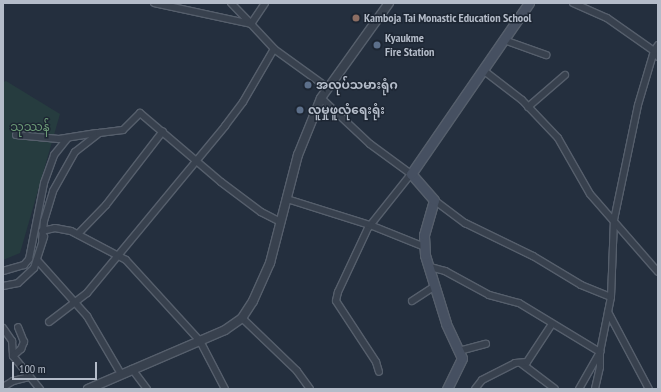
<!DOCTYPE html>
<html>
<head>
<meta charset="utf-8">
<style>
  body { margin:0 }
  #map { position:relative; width:661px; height:392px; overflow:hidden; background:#242f3e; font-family:"PT Sans Narrow","Noto Sans Myanmar",sans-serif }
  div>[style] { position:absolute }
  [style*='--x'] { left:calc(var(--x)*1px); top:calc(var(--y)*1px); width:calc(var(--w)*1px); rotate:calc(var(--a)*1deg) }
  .green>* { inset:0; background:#263c3f }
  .roads { filter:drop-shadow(1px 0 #565f6c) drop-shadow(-1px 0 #565f6c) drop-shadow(0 1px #565f6c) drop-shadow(0 -1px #565f6c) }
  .minor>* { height:6px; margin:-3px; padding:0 3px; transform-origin:3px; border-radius:3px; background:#38414e }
  .tertiary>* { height:8px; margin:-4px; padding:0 4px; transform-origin:4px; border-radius:4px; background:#38414e }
  .secondary>* { height:9px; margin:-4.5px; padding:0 4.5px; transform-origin:4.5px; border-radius:4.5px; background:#465061 }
  .dots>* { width:11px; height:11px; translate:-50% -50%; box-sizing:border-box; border:2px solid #1d2633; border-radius:50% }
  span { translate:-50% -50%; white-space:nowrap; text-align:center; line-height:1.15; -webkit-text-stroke:3px #1d2633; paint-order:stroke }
  .poi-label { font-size:12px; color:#b4bcc9; font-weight:700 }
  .left { translate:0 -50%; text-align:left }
  .park-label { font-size:12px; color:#6b9a76 }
  .frame { position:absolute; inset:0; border:4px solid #b4bcc9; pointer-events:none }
  .scale { position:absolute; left:12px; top:362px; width:85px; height:18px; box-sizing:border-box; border:2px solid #b4bcc9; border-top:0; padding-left:5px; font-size:12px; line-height:14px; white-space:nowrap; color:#b4bcc9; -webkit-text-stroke:3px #1d2633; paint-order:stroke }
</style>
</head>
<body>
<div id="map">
  <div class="green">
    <div style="clip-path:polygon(6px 81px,60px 114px,20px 253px,3px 260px,3px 82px)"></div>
  </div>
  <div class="roads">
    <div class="minor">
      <div style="--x:154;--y:3;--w:99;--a:12.2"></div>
      <div style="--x:251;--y:24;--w:34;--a:47"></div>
      <div style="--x:274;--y:49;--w:67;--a:35.8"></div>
      <div style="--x:231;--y:3;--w:29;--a:46"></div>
      <div style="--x:251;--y:24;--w:25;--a:-56"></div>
      <div style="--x:573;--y:3;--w:37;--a:24"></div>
      <div style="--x:607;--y:18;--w:57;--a:35.1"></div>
      <div style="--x:654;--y:51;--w:7;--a:56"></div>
      <div style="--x:504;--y:40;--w:45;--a:19.7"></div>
      <div style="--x:483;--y:70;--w:49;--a:37.6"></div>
      <div style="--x:522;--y:100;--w:52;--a:46.5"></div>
      <div style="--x:558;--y:138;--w:64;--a:60.3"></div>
      <div style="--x:590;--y:194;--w:103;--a:48.9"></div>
      <div style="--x:321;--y:98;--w:67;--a:43.2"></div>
      <div style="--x:370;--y:144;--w:51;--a:36.2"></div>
      <div style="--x:411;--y:174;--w:69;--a:128.5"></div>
      <div style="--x:368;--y:228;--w:71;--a:115.1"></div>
      <div style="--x:338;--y:292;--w:9;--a:103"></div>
      <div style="--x:336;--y:301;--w:73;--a:56.7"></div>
      <div style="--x:376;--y:362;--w:10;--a:73"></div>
      <div style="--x:528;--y:107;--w:49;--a:-40.9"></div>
      <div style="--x:16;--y:135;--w:43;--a:5.3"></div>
      <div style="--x:59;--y:139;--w:38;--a:-9"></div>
      <div style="--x:287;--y:199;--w:87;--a:17.4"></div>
      <div style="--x:370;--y:225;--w:59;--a:21.8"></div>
      <div style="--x:434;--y:200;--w:39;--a:37"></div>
      <div style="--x:465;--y:223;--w:76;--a:25.9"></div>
      <div style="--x:533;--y:256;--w:56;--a:31.1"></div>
      <div style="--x:581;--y:285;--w:32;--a:22"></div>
      <div style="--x:42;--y:231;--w:13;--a:-13"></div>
      <div style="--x:55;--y:228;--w:16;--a:11"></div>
      <div style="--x:71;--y:231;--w:62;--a:27.8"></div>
      <div style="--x:126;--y:260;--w:110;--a:47.6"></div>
      <div style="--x:200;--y:341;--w:54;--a:62.5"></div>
      <div style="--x:78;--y:234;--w:40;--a:-46"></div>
      <div style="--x:106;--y:205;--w:93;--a:-52.4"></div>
      <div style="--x:42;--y:240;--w:19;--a:-84"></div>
      <div style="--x:44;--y:221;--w:31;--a:-73"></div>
      <div style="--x:53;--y:191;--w:45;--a:-60.6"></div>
      <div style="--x:75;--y:152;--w:31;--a:-38"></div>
      <div style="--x:99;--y:133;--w:24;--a:-7"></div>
      <div style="--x:123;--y:130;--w:24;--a:-45"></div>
      <div style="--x:140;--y:113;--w:106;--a:40.4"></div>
      <div style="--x:221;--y:182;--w:50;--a:36.9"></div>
      <div style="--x:261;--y:212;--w:22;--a:27"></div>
      <div style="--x:38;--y:261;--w:74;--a:48.3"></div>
      <div style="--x:87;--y:316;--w:67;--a:59.6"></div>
      <div style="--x:430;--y:267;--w:16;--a:15"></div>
      <div style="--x:445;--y:271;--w:50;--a:28.6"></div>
      <div style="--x:489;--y:295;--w:31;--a:15"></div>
      <div style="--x:519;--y:303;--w:95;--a:31.2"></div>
      <div style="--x:600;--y:352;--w:15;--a:90"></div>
      <div style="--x:600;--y:367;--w:23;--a:103"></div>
      <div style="--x:3;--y:271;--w:22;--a:-16"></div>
      <div style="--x:24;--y:265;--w:8;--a:-50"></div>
      <div style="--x:29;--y:259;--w:77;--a:-78.8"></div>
      <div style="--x:44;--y:183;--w:30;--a:-70"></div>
      <div style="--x:54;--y:155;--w:21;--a:-51"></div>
      <div style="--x:3;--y:286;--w:15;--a:-11"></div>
      <div style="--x:18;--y:283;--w:22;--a:-43"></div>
      <div style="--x:34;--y:268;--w:33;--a:-72"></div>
      <div style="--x:412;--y:301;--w:27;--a:-33"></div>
      <div style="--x:608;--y:312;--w:87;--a:62"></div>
      <div style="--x:242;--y:318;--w:76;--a:43.9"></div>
      <div style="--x:297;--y:371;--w:22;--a:54"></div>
      <div style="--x:49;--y:322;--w:48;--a:-37.3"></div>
      <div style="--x:87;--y:293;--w:217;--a:-50.4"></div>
      <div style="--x:225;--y:126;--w:30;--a:-53"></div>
      <div style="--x:243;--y:102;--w:61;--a:-59.7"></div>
      <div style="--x:3;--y:328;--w:16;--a:55"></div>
      <div style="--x:12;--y:341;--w:15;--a:86"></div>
      <div style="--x:13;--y:356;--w:43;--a:50.7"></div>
      <div style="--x:459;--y:351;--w:28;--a:-15"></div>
      <div style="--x:13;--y:356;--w:11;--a:-41"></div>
      <div style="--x:21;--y:349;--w:8;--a:-67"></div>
      <div style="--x:24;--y:342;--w:16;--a:-112"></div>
      <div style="--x:522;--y:364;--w:41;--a:37.1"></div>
      <div style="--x:132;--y:369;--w:25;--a:53"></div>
      <div style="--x:3;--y:387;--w:12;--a:-31"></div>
      <div style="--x:13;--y:381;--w:16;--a:-14"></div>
      <div style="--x:475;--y:389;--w:11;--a:-52"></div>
      <div style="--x:482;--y:380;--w:37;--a:-27"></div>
      <div style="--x:515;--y:363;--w:12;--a:-5"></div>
      <div style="--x:527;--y:362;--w:45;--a:-56.7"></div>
      <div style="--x:579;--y:389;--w:43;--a:-60.4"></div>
      <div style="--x:600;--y:352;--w:56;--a:-78.7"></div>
      <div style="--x:611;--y:297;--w:77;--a:-87.8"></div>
      <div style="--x:614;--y:220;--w:117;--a:-78.2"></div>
      <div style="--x:638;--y:105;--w:56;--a:-73.5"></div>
      <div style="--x:654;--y:51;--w:7;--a:-56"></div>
    </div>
    <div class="tertiary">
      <div style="--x:88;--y:389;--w:149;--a:-23.3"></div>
      <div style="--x:225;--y:330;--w:21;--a:-35"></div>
      <div style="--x:242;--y:318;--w:20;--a:-57"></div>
      <div style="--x:253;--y:301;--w:42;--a:-65.9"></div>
      <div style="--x:270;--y:263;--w:112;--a:-75.5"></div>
      <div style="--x:298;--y:155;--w:61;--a:-68"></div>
      <div style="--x:321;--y:98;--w:117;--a:-54.4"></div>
    </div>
    <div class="secondary">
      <div style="--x:447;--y:389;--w:34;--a:-64"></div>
      <div style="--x:462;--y:358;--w:38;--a:-115"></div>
      <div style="--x:446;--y:323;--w:71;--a:-107.2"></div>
      <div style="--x:425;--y:255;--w:20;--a:-93"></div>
      <div style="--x:424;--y:235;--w:36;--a:-74"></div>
      <div style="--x:434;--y:200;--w:35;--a:-131"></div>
      <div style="--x:411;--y:174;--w:208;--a:-55.4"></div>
    </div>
  </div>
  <div class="dots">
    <div style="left:356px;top:18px;background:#8d6e63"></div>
    <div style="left:377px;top:45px;background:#5c6f8a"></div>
    <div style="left:308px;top:85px;background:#5c6f8a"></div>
    <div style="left:300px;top:110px;background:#5c6f8a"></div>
  </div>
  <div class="poi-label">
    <span class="left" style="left:364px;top:18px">Kamboja Tai Monastic Education School</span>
    <span class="left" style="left:385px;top:45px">Kyaukme<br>Fire Station</span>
    <span class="left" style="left:316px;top:85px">အလုပ်သမားရုံဂ</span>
    <span class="left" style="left:308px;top:110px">လူမှုဖူလုံရေးရုံး</span>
  </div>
  <div class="park-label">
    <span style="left:30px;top:127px">သုဿန်</span>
  </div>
  <div class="frame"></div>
  <div class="scale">100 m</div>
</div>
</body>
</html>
